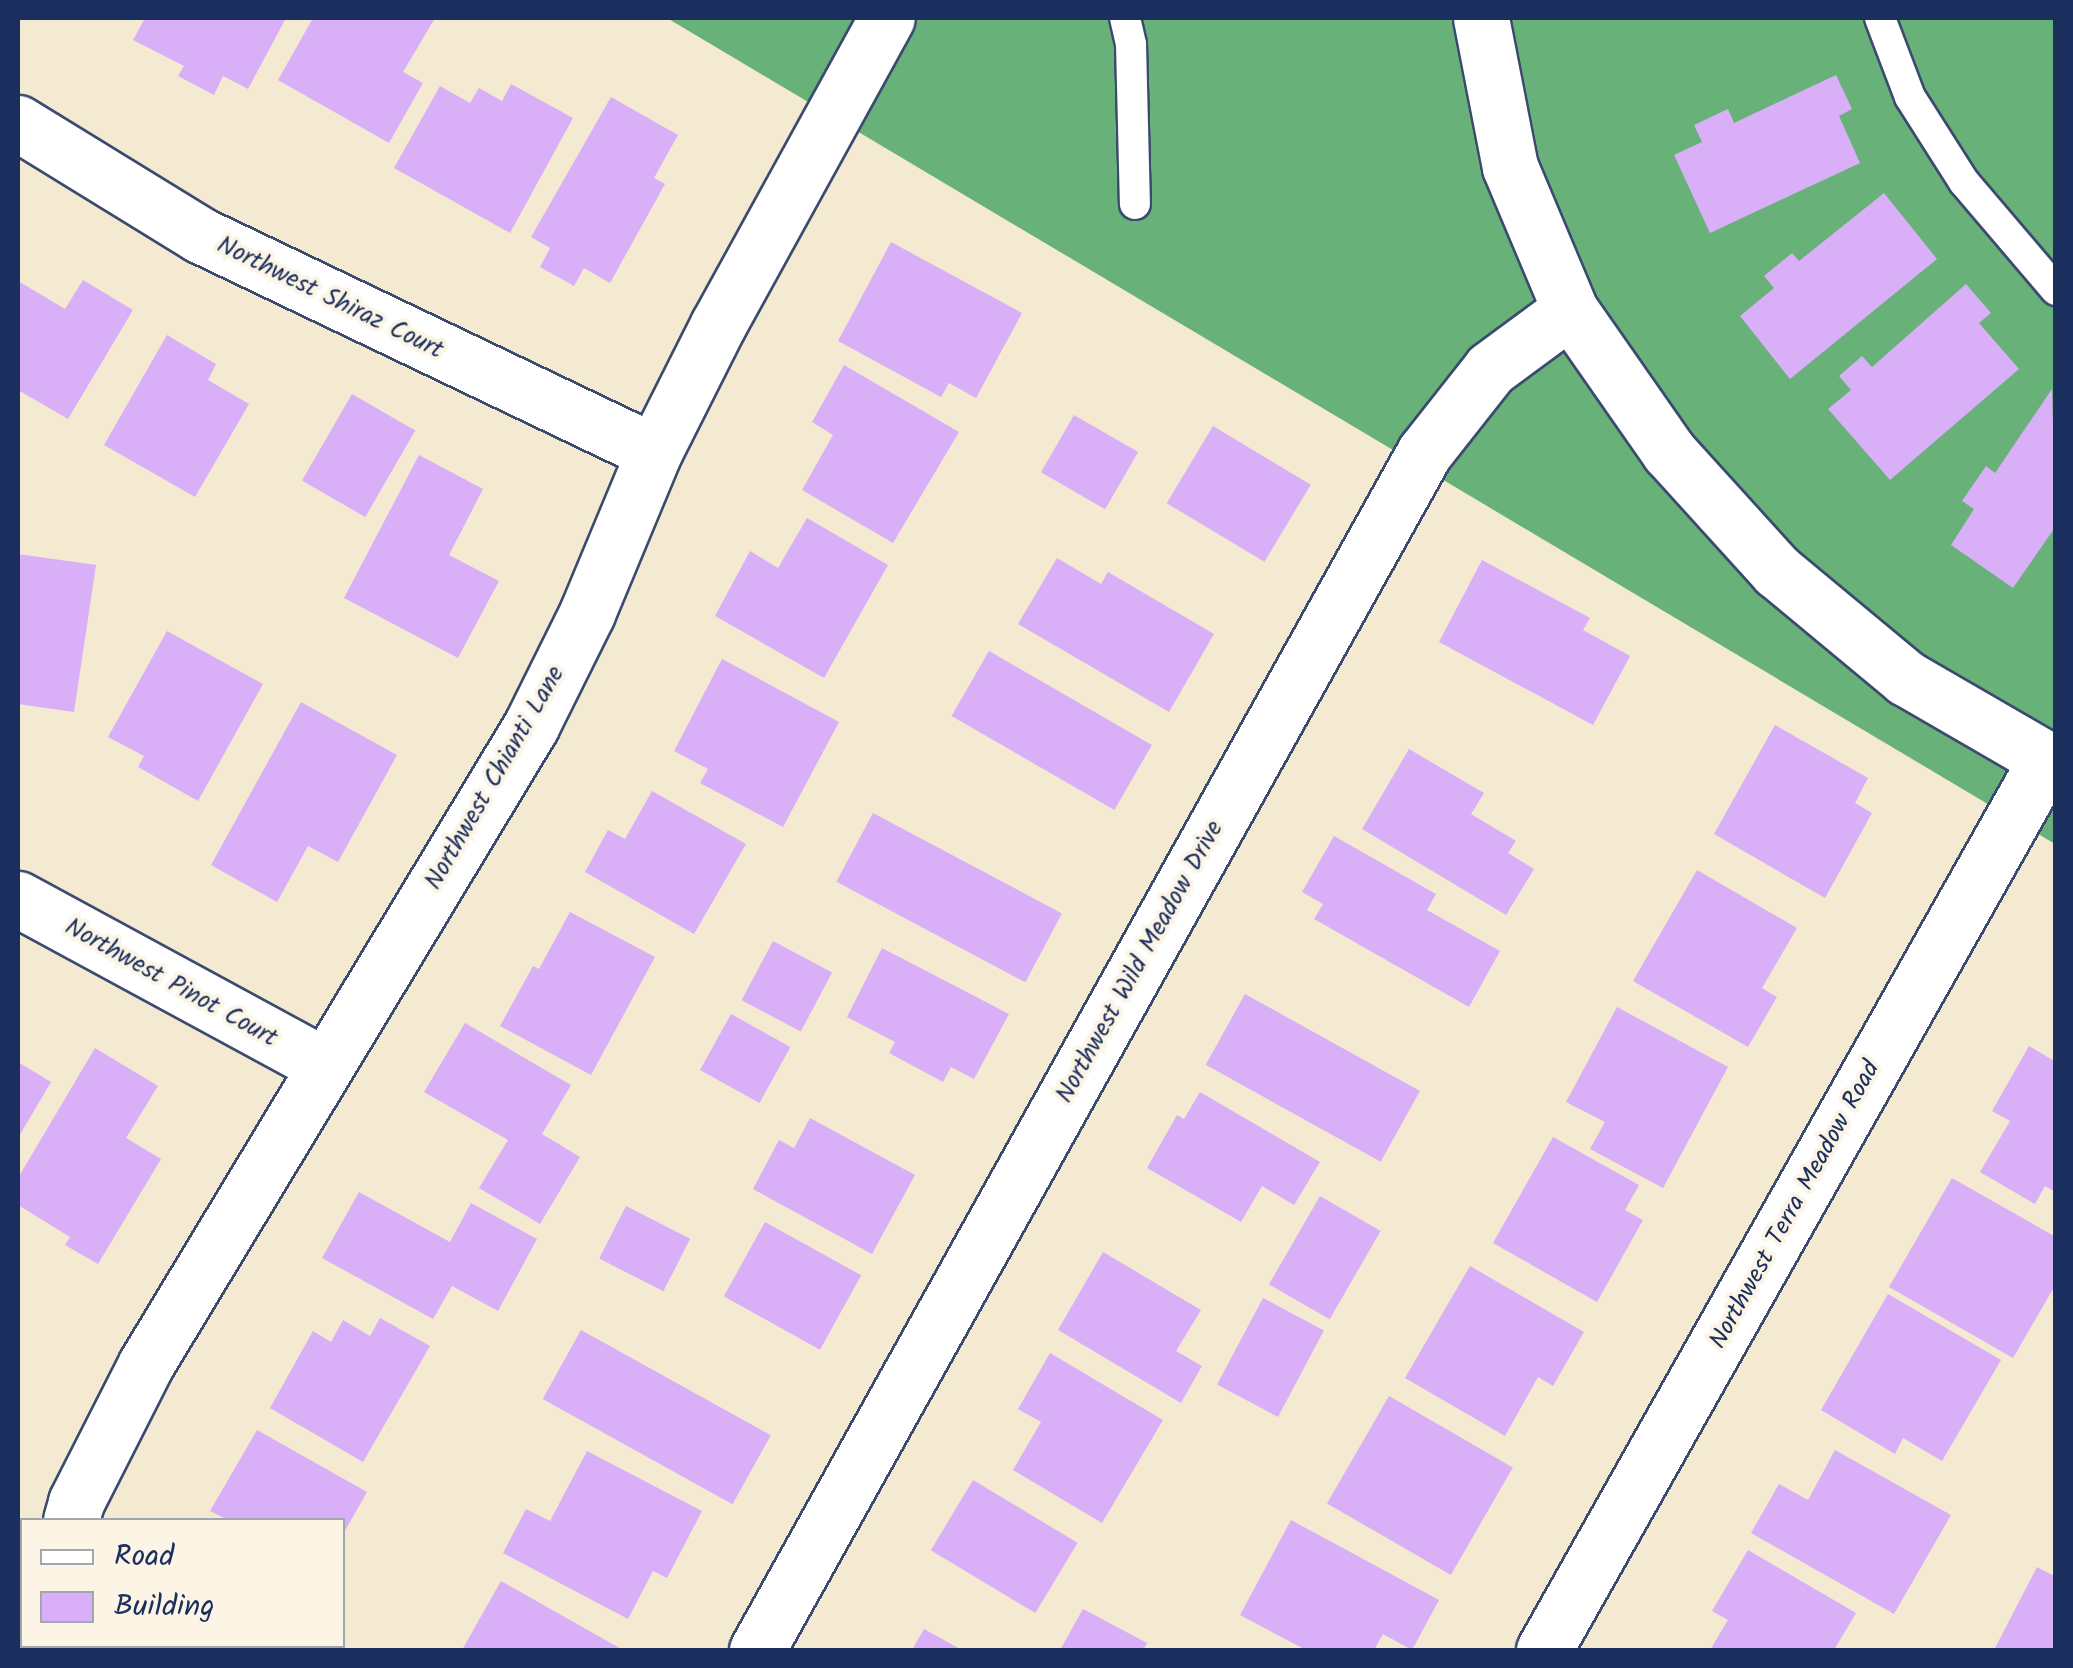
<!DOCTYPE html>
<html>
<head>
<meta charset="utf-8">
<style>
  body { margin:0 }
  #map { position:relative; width:2073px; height:1668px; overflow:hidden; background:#f3ead1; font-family:Kalam,sans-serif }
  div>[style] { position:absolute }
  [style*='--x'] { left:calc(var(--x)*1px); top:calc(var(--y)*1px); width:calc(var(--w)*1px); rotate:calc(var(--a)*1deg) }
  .forest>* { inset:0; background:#68b178 }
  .building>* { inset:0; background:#d9aff8; transform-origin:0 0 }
  .roads { filter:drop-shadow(2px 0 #3b4b6f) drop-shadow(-2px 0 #3b4b6f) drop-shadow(0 2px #3b4b6f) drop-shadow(0 -2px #3b4b6f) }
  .lane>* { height:30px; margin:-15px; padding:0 15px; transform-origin:15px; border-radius:15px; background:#fff }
  .street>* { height:55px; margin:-27.5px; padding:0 27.5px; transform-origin:27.5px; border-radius:27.5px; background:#fff }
  .secondary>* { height:55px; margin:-27.5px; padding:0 27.5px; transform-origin:27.5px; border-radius:27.5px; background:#fff }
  span { translate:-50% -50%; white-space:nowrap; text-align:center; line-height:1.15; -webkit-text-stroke:8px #fcf5e5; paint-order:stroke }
  .street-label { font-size:25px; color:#1b2f5e }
  .frame { position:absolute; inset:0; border:20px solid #1b2f5e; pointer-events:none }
  .legend { position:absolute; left:20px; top:1518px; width:325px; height:130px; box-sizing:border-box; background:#fcf5e5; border:2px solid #a2a6af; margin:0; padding:12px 18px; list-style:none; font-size:30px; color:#1b2f5e }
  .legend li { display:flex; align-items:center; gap:20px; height:50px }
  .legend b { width:50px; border:2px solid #a2a6af }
</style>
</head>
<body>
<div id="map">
  <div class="forest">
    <div style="clip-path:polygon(667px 18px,2055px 18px,2055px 844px)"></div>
  </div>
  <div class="building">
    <div style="clip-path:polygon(145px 18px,286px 18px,248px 89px,223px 76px,214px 95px,178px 76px,184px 66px,133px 40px)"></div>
    <div style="clip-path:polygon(313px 18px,435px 18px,403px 72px,423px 83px,389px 143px,278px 80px)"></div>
    <div style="clip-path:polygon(1836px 75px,1852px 109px,1839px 116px,1860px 163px,1710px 233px,1674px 155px,1702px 142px,1694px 125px,1728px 109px,1734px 123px)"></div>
    <div style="clip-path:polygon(511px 84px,573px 118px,510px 233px,394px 168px,440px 86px,470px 103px,479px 88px,502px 101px)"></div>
    <div style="clip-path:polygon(611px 97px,678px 135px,654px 178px,665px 184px,610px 283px,584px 268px,574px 286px,540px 267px,550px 248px,531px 237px)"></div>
    <div style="clip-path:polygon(1884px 193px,1937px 259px,1790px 379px,1740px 316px,1774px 288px,1764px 276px,1792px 253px,1799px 261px)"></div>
    <div style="clip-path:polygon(891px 242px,1022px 313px,976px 398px,949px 383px,941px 397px,838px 341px)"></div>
    <div style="clip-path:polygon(83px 280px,133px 310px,68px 419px,18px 390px,18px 281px,65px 309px)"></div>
    <div style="clip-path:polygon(1966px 284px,1991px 313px,1979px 323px,2019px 369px,1890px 480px,1828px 409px,1851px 390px,1839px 376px,1862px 356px,1872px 367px)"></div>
    <div style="clip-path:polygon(167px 335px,216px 364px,208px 380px,249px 404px,195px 497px,104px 445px)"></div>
    <div style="clip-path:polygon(844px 365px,959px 432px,893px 543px,802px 490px,833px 435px,812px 422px)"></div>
    <div style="clip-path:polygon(2052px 389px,2056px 526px,2013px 588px,1951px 545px,1974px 509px,1962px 501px,1986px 466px,1995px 473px)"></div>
    <div style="left:352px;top:394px;width:73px;height:100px;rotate:30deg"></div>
    <div style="left:1074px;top:415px;width:74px;height:66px;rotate:30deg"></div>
    <div style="left:1213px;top:426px;width:114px;height:90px;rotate:31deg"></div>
    <div style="clip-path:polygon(419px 455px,483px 489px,449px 555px,499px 581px,458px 658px,344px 598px)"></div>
    <div style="clip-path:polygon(807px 518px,888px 565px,824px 678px,715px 616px,750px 551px,778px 568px)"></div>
    <div style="clip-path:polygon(18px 554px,96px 565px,74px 712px,18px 704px)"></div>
    <div style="clip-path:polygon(1057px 558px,1101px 584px,1108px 572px,1214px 634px,1169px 712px,1018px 624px)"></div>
    <div style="clip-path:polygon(1482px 560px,1590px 618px,1583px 630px,1630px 656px,1593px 725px,1439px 642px)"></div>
    <div style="clip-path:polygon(167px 631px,263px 684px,198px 801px,138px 767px,144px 756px,108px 737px)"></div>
    <div style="left:989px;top:651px;width:188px;height:75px;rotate:30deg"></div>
    <div style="clip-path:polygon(722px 659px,839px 722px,783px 827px,700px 783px,708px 769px,674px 751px)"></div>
    <div style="clip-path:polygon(301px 702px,397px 755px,338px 862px,308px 846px,277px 902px,211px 865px)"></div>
    <div style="clip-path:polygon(1775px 725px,1868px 778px,1855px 803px,1872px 813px,1825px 898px,1714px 834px)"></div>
    <div style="clip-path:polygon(1409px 749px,1484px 793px,1471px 814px,1516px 841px,1508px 853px,1534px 869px,1506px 915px,1362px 829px)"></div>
    <div style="clip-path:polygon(652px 791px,746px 844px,694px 934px,585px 872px,608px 830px,625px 839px)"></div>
    <div style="left:873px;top:813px;width:214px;height:78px;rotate:28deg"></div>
    <div style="clip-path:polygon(1334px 836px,1436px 894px,1427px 910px,1500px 951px,1469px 1007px,1314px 919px,1323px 904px,1302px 892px)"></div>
    <div style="clip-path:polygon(1697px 870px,1797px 928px,1762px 988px,1777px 997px,1748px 1047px,1633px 981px)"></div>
    <div style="clip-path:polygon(570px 912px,655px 957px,591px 1075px,500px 1026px,533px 966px,539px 969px)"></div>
    <div style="left:773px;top:941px;width:67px;height:67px;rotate:28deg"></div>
    <div style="clip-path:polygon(882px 948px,1009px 1014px,974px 1079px,951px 1067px,943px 1082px,889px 1053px,895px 1042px,847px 1017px)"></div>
    <div style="left:1245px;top:994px;width:200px;height:81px;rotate:29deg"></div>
    <div style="clip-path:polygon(1617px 1007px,1728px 1067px,1663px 1188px,1590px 1149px,1605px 1122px,1566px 1102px)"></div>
    <div style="left:731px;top:1014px;width:68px;height:64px;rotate:29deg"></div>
    <div style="clip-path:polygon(465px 1023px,571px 1085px,542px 1134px,580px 1157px,540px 1224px,479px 1188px,508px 1140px,424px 1092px)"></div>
    <div style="clip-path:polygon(2029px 1046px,2056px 1062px,2056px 1192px,2045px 1186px,2035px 1204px,1980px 1172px,2010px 1121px,1992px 1111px)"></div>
    <div style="clip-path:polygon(95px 1048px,158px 1086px,126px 1138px,161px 1159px,98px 1264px,65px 1245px,70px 1237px,18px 1205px,18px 1178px)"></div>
    <div style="clip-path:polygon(18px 1062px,51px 1082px,18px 1138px)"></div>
    <div style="clip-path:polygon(1200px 1092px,1320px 1162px,1294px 1205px,1262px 1186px,1241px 1222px,1147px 1168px,1177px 1115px,1184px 1119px)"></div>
    <div style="clip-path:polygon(810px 1118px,915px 1175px,872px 1254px,753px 1189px,779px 1140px,794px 1148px)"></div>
    <div style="clip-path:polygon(1553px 1137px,1639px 1185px,1625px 1210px,1643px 1220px,1597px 1302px,1493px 1243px)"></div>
    <div style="clip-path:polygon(1952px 1178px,2056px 1237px,2056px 1284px,2013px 1358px,1889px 1287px)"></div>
    <div style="clip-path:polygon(359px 1192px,450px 1242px,471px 1203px,537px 1239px,498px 1311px,452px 1286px,433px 1319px,322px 1258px)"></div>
    <div style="left:1320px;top:1196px;width:70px;height:102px;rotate:30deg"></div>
    <div style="left:626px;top:1206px;width:72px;height:59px;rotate:27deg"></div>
    <div style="left:765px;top:1222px;width:110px;height:85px;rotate:29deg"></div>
    <div style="clip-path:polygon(1103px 1252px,1201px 1310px,1176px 1351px,1202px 1366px,1181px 1403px,1058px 1330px)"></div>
    <div style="clip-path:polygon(1470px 1266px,1584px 1332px,1553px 1386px,1538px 1377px,1505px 1436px,1405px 1378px)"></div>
    <div style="clip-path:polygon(1888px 1294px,2001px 1360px,1942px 1461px,1903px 1438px,1895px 1454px,1821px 1410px)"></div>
    <div style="left:1263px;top:1298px;width:69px;height:98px;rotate:28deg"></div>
    <div style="clip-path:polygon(380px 1318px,430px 1346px,363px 1462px,270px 1408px,313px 1331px,331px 1342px,343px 1320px,370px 1336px)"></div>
    <div style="left:581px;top:1330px;width:217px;height:79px;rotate:29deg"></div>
    <div style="clip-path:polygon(1050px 1353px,1163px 1420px,1102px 1523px,1013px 1470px,1041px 1422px,1018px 1409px)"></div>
    <div style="left:1389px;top:1396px;width:143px;height:124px;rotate:30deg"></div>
    <div style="clip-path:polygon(257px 1430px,367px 1492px,342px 1536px,342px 1520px,228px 1520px,210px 1511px)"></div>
    <div style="clip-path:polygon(1835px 1450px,1951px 1515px,1894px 1614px,1751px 1533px,1779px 1484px,1808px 1500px)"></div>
    <div style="clip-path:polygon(587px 1451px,702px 1511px,667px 1578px,653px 1571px,628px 1619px,503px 1553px,526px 1509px,550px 1521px)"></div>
    <div style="left:973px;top:1480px;width:122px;height:82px;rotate:31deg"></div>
    <div style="clip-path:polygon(1291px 1520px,1439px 1600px,1412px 1650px,1383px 1634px,1374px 1650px,1306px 1650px,1240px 1615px)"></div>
    <div style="clip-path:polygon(1748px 1550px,1856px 1613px,1834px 1650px,1710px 1650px,1728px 1620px,1712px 1611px)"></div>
    <div style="clip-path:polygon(2037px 1567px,2056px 1577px,2056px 1650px,1994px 1650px)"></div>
    <div style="clip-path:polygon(501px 1581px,623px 1650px,462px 1650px)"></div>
    <div style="clip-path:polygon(1083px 1609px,1147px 1643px,1143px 1650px,1060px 1650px)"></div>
    <div style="clip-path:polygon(924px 1629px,962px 1650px,912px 1650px)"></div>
  </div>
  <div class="roads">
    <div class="lane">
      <div style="--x:1125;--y:18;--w:27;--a:77"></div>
      <div style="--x:1131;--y:44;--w:160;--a:88.6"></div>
      <div style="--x:1880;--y:18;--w:85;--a:69.2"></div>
      <div style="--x:1910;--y:97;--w:101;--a:57.6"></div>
      <div style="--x:1964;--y:182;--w:142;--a:49.6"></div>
    </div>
    <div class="street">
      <div style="--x:18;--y:123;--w:214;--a:31.6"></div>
      <div style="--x:200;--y:235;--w:503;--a:25.55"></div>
      <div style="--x:18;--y:899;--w:349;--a:28.5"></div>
      <div style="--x:71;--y:1520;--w:19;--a:-74"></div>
      <div style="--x:76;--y:1502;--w:155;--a:-63.1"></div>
      <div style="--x:146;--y:1364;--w:745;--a:-58.89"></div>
      <div style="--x:531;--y:726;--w:126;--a:-63.6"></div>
      <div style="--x:587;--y:613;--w:174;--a:-67.4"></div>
      <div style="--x:654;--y:452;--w:142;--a:-63.3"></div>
      <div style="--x:718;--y:325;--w:350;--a:-61.2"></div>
      <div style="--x:18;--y:1628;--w:4;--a:-14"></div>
      <div style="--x:122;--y:1646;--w:16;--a:14"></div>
      <div style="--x:757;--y:1650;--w:1370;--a:-60.87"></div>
      <div style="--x:1424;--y:453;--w:107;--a:-51.8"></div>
      <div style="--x:1490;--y:369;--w:99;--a:-36.4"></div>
      <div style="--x:1544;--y:1650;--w:1022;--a:-60.58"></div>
    </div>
    <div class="secondary">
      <div style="--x:1481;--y:18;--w:152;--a:79"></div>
      <div style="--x:1510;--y:167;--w:155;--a:67.2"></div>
      <div style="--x:1570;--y:310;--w:173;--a:55.1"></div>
      <div style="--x:1669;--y:452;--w:161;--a:47.8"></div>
      <div style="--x:1777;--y:571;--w:168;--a:39.7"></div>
      <div style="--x:1906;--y:678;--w:173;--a:30.1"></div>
    </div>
  </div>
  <div class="street-label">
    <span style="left:330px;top:298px;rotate:26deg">Northwest Shiraz Court</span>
    <span style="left:495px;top:778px;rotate:-60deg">Northwest Chianti Lane</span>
    <span style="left:1140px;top:962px;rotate:-61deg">Northwest Wild Meadow Drive</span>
    <span style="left:171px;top:983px;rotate:29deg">Northwest Pinot Court</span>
    <span style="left:1795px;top:1205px;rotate:-61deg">Northwest Terra Meadow Road</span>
  </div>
  <div class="frame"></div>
  <ul class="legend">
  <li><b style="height:12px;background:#fff"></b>Road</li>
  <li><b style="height:28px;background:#d9aff8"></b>Building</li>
  </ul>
</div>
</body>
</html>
